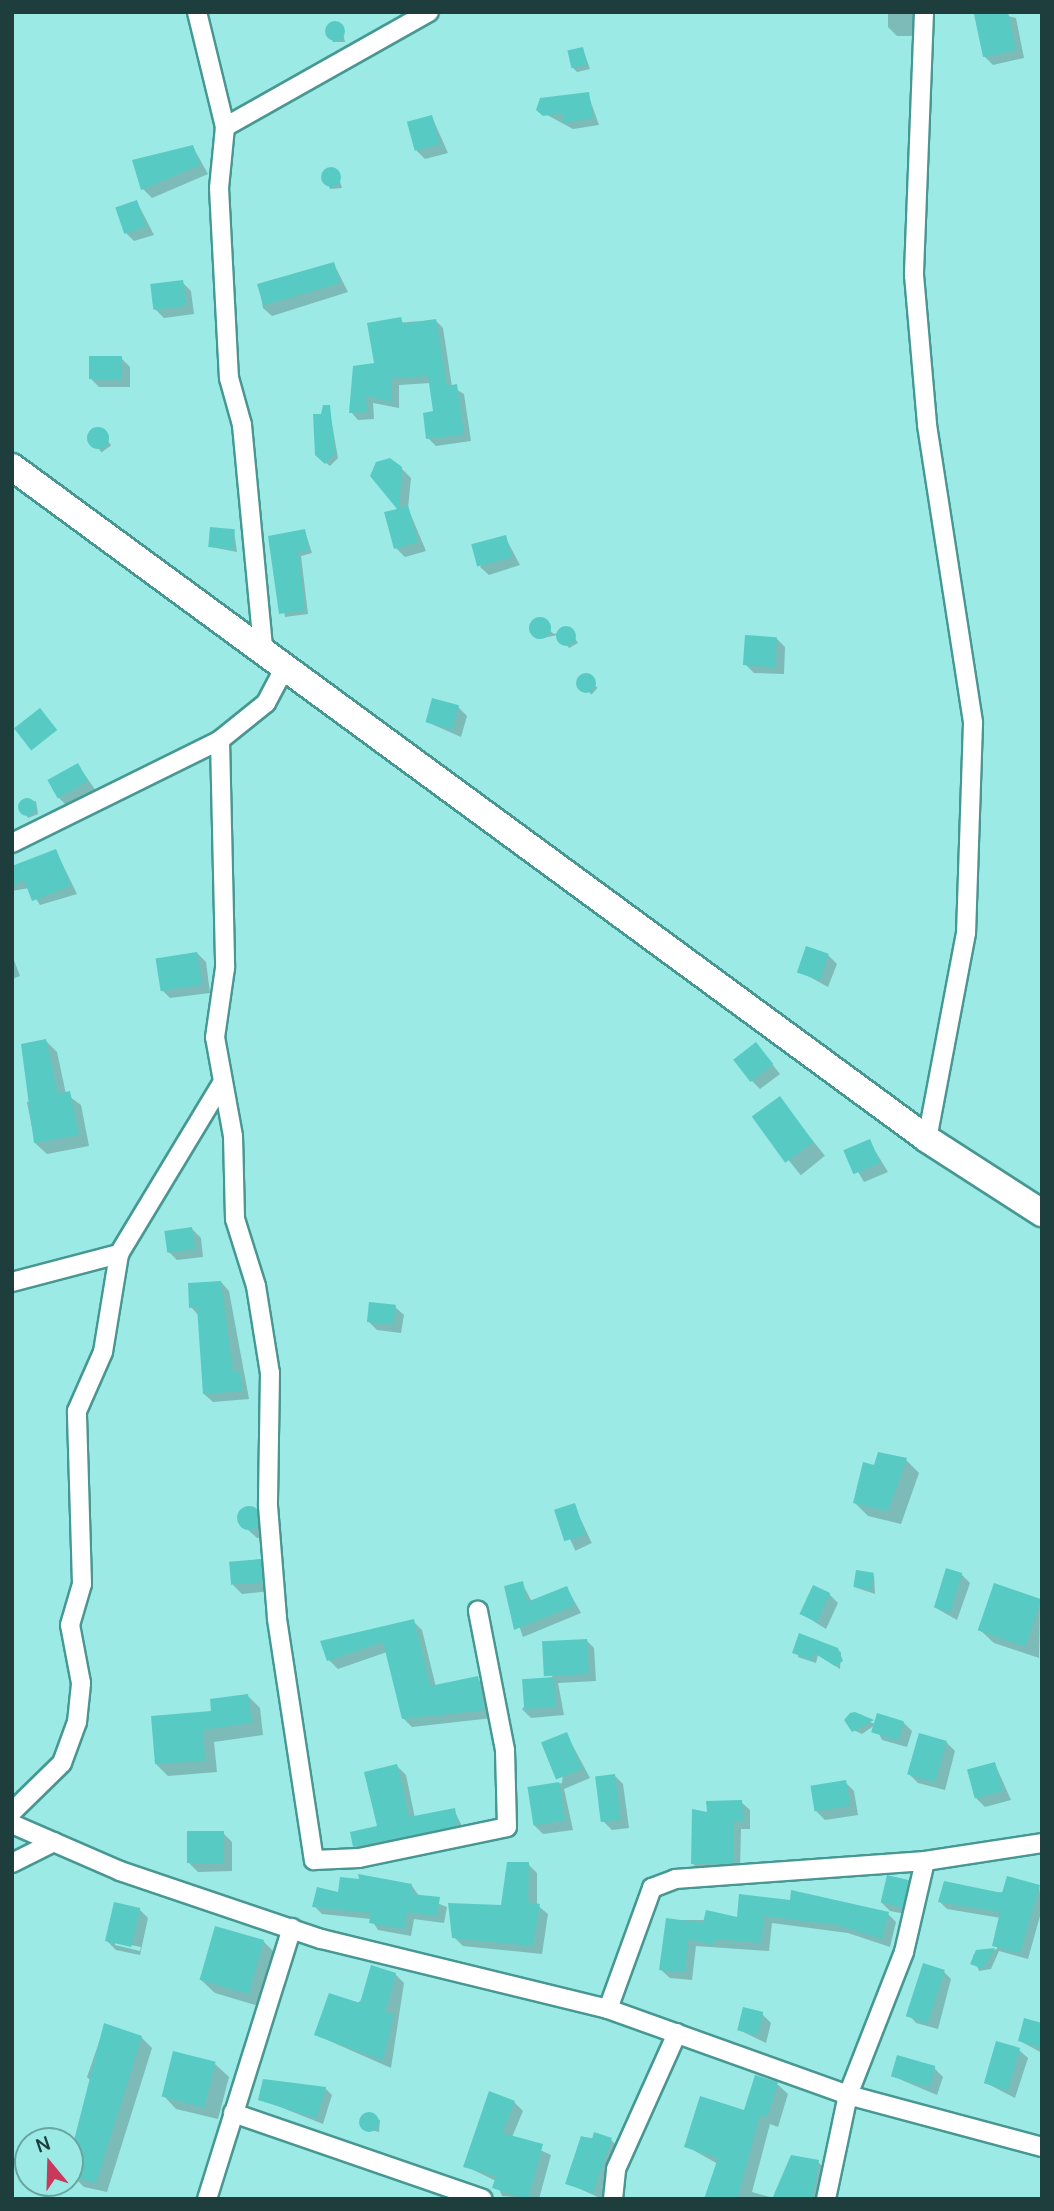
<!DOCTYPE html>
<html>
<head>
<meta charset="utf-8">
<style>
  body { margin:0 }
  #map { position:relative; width:1054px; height:2211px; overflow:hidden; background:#9beae5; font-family:Manrope,sans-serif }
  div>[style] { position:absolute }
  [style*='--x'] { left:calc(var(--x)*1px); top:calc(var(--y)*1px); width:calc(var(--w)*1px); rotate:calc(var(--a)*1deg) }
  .shadow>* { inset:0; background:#0003; transform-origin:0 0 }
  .building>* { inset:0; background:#57cac4; transform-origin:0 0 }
  .round { border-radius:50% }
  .roads { filter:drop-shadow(2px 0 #479793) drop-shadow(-2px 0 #479793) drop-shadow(0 2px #479793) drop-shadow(0 -2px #479793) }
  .street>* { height:18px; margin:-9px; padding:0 9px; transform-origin:9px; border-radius:9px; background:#fff }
  .secondary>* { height:26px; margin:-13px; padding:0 13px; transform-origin:13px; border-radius:13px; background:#fff }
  span { translate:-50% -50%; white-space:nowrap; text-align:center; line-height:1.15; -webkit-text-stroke:6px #9beae5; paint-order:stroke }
  .frame { position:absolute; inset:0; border:14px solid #1d3e3c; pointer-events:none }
  .north { position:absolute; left:14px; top:2127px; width:70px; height:70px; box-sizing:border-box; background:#9beae5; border:2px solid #69a5a1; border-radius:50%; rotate:341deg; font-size:19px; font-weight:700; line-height:28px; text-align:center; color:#1d3e3c }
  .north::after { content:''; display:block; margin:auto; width:24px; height:32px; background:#c8395c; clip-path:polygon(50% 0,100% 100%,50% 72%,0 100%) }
</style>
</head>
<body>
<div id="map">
  <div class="shadow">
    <div style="clip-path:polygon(888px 12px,918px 12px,918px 36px,897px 36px,888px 27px)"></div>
    <div style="clip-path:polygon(992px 12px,1016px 18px,1024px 58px,993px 65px,984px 56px)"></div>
    <div style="clip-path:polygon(341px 25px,345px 42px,333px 42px,329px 26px)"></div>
    <div style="clip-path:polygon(583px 49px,590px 69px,577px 72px,573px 68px)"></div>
    <div style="clip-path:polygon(588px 94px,599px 125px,573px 129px,538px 110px)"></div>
    <div style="clip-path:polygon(432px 117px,448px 153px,425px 159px,416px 150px)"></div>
    <div style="clip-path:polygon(193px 147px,208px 174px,152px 198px,143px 189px)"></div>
    <div style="clip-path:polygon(337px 171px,342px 188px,330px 189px,324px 172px)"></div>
    <div style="clip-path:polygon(137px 202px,154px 235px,134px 241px,125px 232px)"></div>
    <div style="clip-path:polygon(334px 264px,348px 292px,272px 316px,263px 308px,259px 286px)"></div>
    <div style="clip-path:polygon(182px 282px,191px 291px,194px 314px,164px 318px,155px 309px)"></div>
    <div style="clip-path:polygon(435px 320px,443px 328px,452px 387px,464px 394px,471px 441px,436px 446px,428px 438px,435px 413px,431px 383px,399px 385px,399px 408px,373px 403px,374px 419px,358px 420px,351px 412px,376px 365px,369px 325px)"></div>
    <div style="clip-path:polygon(121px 358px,130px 367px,130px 387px,99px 387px,90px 378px)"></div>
    <div style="clip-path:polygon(329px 407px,338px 458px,330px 466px,321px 459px,323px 415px)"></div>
    <div style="left:100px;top:430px;width:19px;height:12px;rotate:54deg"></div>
    <div style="clip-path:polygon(402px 469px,411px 478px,408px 508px,426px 551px,405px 557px,396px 548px,400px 510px,373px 476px)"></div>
    <div style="clip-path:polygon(234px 531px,237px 552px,211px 547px)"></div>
    <div style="clip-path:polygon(305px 531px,312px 553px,301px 556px,308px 614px,285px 617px,270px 537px)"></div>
    <div style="clip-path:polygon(505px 537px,520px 565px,489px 575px,480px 567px)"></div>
    <div style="clip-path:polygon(536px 619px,554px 634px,569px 629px,578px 643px,569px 648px,558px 635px,537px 639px,530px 625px)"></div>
    <div style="clip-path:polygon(777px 639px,785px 647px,784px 674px,754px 673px,745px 664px)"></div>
    <div style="left:584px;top:676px;width:18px;height:9px;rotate:41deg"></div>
    <div style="clip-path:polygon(458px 707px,467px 716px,461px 737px,427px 722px)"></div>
    <div style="clip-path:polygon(78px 765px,96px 791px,67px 806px,58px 797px)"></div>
    <div style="clip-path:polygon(36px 801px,38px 814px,28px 818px,20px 804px)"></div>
    <div style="clip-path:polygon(56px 851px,77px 894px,40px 905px,29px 888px,12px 891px,12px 869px)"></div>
    <div style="clip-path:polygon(197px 953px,206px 962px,210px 993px,170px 998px,161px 989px)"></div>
    <div style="clip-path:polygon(12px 955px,20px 976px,12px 979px)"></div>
    <div style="clip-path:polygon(828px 955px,837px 964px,828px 987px,799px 971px)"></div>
    <div style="clip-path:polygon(46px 1041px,57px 1052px,66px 1094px,81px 1105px,89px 1146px,47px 1154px,35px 1143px,27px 1102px,34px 1100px)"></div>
    <div style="clip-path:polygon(756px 1044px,780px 1074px,760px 1089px,751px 1080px)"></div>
    <div style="left:779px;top:1099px;width:73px;height:31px;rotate:51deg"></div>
    <div style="clip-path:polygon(869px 1141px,888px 1172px,864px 1182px,846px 1151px)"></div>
    <div style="clip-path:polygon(192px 1229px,201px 1238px,203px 1257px,177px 1260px,168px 1251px)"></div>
    <div style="clip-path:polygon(221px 1282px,229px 1291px,249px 1399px,213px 1402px,204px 1394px,199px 1316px,191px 1307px)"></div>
    <div style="clip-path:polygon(395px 1307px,404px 1315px,401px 1333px,377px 1330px,368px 1321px)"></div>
    <div style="clip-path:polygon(906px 1460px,919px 1473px,901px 1524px,868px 1516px,855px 1503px,876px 1467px)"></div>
    <div style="left:574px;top:1505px;width:42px;height:18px;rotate:65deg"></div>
    <div style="clip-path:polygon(245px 1507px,264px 1516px,266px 1537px,257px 1538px,247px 1529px,240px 1516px)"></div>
    <div style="clip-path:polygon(260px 1561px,269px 1570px,271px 1591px,242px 1594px,233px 1585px)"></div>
    <div style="clip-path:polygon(961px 1574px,970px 1583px,957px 1620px,934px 1607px)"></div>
    <div style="clip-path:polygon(874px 1575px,875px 1594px,854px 1587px)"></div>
    <div style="clip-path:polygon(522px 1583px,532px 1602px,567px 1588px,581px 1613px,523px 1637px,506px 1587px)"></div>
    <div style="clip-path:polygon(829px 1594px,838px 1603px,826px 1629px,802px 1614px)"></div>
    <div style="clip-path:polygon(1040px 1600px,1039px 1658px,994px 1643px,980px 1630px)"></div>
    <div style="clip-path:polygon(413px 1621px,422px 1630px,436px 1687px,477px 1678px,486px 1687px,492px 1718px,412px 1727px,403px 1718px,387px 1652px,338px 1669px,329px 1660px)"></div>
    <div style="clip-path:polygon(800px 1636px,841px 1652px,840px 1669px,818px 1655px,816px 1663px,798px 1657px)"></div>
    <div style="clip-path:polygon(586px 1640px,594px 1648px,596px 1681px,558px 1683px,564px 1715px,531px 1718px,522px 1709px)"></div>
    <div style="clip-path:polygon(247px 1695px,260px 1708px,263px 1735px,214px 1742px,217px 1772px,168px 1776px,156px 1764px,213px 1713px)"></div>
    <div style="clip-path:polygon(851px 1715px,875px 1724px,903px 1722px,912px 1731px,907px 1747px,882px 1740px,875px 1725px,862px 1734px,851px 1729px)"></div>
    <div style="clip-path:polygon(567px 1735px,590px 1778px,564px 1789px,573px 1830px,543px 1834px,534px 1825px,529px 1788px,562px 1783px)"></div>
    <div style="clip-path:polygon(946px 1742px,955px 1751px,945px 1790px,918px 1783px,909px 1774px)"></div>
    <div style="clip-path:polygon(995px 1764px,1011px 1800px,985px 1807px,976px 1798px)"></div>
    <div style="clip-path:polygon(397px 1766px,406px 1775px,415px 1818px,454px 1810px,466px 1834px,364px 1855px,355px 1846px,379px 1828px)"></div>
    <div style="clip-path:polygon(615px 1776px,623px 1784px,629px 1828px,612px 1830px,603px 1821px)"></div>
    <div style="clip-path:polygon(845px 1782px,854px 1791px,858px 1815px,825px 1820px,816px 1811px)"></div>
    <div style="clip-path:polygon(741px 1802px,750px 1810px,750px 1829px,741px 1829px,740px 1871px,701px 1872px,693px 1864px,708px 1814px)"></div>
    <div style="clip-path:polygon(223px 1833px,232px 1842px,232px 1871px,198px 1872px,189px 1863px)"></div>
    <div style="clip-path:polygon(528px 1864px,537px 1873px,537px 1905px,548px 1914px,542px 1954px,463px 1946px,454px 1937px,503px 1907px)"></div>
    <div style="clip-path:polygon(908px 1882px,917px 1890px,911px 1915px,890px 1911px,881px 1902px)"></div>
    <div style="clip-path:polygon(412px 1886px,419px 1896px,447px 1907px,444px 1923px,414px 1919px,411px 1936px,378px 1930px,371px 1919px,322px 1914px,314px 1906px,340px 1894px)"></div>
    <div style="clip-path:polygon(1039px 1886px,1042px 1909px,1028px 1959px,999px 1951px,991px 1969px,979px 1971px,973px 1955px,997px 1949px,1001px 1918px,947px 1909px,940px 1902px)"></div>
    <div style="clip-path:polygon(741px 1896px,888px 1914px,896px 1922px,890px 1947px,848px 1933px,772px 1923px,769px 1951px,696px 1946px,692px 1980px,670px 1978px,661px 1970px,668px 1920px,738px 1920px)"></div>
    <div style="clip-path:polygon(evenodd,140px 1910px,148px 1918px,140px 1955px,116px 1950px,107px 1941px,140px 1910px,115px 1942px,141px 1947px,140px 1951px,115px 1945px,115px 1942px)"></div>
    <div style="clip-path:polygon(263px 1941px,277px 1955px,262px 2007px,215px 1993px,201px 1980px)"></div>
    <div style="clip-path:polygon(944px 1972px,951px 1979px,938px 2029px,916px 2023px,910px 2016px)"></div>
    <div style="clip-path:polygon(395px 1974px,404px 1983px,391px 2068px,316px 2035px)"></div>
    <div style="clip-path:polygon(762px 2014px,771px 2023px,766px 2043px,739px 2030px)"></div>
    <div style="clip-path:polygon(1042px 2024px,1042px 2053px,1020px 2041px)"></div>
    <div style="clip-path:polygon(105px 2025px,141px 2037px,152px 2048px,107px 2192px,84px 2187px,73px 2176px,93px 2083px,87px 2077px)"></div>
    <div style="clip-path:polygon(1019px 2050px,1028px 2058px,1015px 2098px,986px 2083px)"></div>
    <div style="clip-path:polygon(215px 2064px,229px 2077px,218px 2119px,176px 2109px,163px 2095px)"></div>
    <div style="clip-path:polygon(934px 2068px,943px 2077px,937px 2095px,892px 2076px)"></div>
    <div style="clip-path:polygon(777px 2084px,788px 2094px,778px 2127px,770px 2124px,752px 2192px,773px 2198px,818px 2162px,829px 2173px,823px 2199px,706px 2199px,718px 2164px,686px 2146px,745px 2112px)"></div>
    <div style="clip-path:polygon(325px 2088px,332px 2095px,323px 2124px,260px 2099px)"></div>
    <div style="clip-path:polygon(514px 2102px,523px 2111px,512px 2137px,551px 2155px,539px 2199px,502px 2196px,496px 2181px,465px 2166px)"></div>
    <div style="clip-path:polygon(364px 2116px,380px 2120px,379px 2132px,363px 2128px)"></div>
    <div style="clip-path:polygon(583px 2137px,611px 2140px,619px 2148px,602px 2199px,567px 2183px)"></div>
    <div style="clip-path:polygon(27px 2147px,28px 2147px,28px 2160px,22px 2155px)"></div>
  </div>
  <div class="building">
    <div style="clip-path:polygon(984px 12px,1008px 12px,1016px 50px,983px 57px,974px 14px)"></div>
    <div class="round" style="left:325px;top:21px;width:20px;height:20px"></div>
    <div style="left:583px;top:47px;width:18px;height:16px;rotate:77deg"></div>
    <div style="clip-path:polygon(589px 92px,593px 118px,564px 123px,562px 113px,543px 116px,536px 110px,540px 98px)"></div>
    <div style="left:432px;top:115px;width:30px;height:26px;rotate:75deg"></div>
    <div style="clip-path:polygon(193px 145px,200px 165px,141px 190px,132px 160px)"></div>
    <div class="round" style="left:321px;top:167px;width:20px;height:20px"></div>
    <div style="left:137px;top:200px;width:28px;height:23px;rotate:71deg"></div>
    <div style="left:334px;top:262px;width:22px;height:80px;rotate:74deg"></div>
    <div style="left:183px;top:280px;width:26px;height:33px;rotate:83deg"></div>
    <div style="clip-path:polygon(401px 317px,403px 324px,436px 319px,447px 386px,457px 384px,464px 434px,426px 439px,423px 413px,433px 411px,428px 376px,392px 378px,392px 402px,366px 396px,367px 412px,349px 413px,353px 366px,374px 363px,367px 323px)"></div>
    <div style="left:89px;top:356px;width:33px;height:23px"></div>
    <div style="clip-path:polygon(323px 405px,330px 405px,335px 453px,325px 464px,315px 455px,313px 414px,321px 414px)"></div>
    <div class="round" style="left:87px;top:427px;width:22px;height:22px"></div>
    <div style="clip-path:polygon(390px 458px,402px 467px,399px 508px,408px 505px,418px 542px,394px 549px,384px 512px,397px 509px,370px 476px,376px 462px)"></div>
    <div style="left:210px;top:527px;width:25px;height:20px;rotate:5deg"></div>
    <div style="clip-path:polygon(305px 529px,309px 550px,298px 552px,305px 610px,279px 614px,268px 536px)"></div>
    <div style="left:506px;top:535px;width:23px;height:36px;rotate:75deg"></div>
    <div class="round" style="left:529px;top:617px;width:22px;height:22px"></div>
    <div class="round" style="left:556px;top:626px;width:20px;height:20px"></div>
    <div style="left:745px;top:635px;width:32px;height:30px;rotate:4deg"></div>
    <div class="round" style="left:576px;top:673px;width:20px;height:20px"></div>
    <div style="left:432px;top:698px;width:28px;height:25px;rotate:15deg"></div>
    <div style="left:40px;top:708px;width:28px;height:33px;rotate:52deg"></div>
    <div style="left:78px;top:763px;width:21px;height:35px;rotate:61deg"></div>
    <div class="round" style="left:18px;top:798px;width:18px;height:18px"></div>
    <div style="clip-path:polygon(56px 849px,71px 886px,32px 901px,24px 880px,12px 887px,12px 866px)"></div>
    <div style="left:806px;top:946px;width:24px;height:28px;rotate:19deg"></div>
    <div style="left:197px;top:952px;width:33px;height:42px;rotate:81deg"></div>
    <div style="clip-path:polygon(46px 1039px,58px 1094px,70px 1091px,79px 1135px,34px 1143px,21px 1044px)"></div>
    <div style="left:756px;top:1042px;width:28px;height:29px;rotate:52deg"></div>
    <div style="left:780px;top:1096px;width:57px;height:35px;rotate:54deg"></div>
    <div style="left:870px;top:1139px;width:26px;height:29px;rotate:67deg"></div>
    <div style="left:192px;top:1227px;width:22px;height:28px;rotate:82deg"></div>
    <div style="clip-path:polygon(221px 1281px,233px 1372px,240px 1372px,242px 1391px,203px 1394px,197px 1307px,189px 1308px,188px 1283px)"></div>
    <div style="left:369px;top:1302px;width:27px;height:20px;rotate:6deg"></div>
    <div style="clip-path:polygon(878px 1452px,907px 1458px,888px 1511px,853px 1503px,863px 1462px,874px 1465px)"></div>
    <div style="left:575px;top:1503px;width:33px;height:22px;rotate:72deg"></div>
    <div class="round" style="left:237px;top:1506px;width:24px;height:24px"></div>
    <div style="left:261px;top:1559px;width:23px;height:32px;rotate:85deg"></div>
    <div style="left:946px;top:1568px;width:17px;height:41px;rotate:17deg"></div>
    <div style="left:856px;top:1570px;width:18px;height:17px;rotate:9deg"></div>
    <div style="clip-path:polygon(523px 1581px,527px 1602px,567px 1586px,575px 1605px,514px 1630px,504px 1586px)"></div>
    <div style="left:994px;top:1583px;width:50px;height:50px;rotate:19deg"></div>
    <div style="left:813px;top:1585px;width:19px;height:32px;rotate:25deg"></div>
    <div style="clip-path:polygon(414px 1619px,430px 1686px,478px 1676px,484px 1710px,402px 1719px,383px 1642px,327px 1661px,320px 1641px)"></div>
    <div style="clip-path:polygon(799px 1633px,838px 1648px,843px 1661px,835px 1666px,814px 1653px,812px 1660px,792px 1653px)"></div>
    <div style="left:587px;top:1639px;width:35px;height:45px;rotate:87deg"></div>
    <div style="left:554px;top:1677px;width:30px;height:32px;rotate:86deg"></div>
    <div style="clip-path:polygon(248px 1694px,252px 1723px,203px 1730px,205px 1761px,155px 1764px,151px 1716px,211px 1711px,210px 1699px)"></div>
    <div style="clip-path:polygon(850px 1713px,855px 1712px,874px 1720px,852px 1732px,844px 1720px)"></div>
    <div style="left:877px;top:1713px;width:28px;height:20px;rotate:17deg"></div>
    <div style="left:567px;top:1732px;width:40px;height:28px;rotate:68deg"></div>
    <div style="left:919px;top:1733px;width:29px;height:43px;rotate:16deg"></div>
    <div style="left:995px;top:1762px;width:30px;height:29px;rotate:75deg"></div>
    <div style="clip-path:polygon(397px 1764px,409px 1817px,455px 1808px,458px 1826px,353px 1847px,350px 1832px,377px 1826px,364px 1772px)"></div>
    <div style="left:615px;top:1774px;width:46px;height:20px;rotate:83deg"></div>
    <div style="left:846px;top:1780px;width:26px;height:36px;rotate:81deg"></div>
    <div style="left:559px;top:1782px;width:39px;height:32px;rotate:81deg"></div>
    <div style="clip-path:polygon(742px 1800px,743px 1821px,734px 1821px,733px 1863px,691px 1864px,692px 1809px,707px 1812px,706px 1801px)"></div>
    <div style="left:187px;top:1831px;width:37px;height:32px"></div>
    <div style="clip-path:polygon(507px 1862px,529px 1862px,528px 1902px,540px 1904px,533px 1946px,452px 1938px,448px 1903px,501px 1905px)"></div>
    <div style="clip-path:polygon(358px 1874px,412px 1884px,411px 1894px,440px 1897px,437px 1916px,407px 1912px,404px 1929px,369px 1923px,371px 1913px,312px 1907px,317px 1887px,338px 1892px,340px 1877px,359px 1879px)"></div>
    <div style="left:887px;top:1875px;width:23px;height:28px;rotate:13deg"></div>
    <div style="clip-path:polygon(1007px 1876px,1040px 1885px,1020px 1953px,992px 1946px,1000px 1912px,938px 1902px,944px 1881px,1002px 1893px)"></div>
    <div style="clip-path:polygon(791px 1890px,889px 1912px,882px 1939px,838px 1925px,764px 1916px,761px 1943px,716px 1939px,714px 1945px,688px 1939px,685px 1972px,659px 1970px,666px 1918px,703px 1923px,706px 1910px,737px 1917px,739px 1894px,790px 1900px)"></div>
    <div style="left:114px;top:1902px;width:27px;height:40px;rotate:13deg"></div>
    <div style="left:215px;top:1926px;width:51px;height:56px;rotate:16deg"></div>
    <div style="clip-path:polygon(995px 1948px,983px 1969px,970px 1964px,976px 1950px)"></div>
    <div style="left:923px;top:1963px;width:23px;height:56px;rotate:18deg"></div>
    <div style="clip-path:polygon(371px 1965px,396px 1973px,385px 2012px,394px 2014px,383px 2060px,314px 2035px,329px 1993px,360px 2003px)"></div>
    <div style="left:743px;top:2007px;width:21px;height:24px;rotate:14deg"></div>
    <div style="clip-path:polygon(1024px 2018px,1042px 2023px,1042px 2048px,1018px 2041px)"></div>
    <div style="clip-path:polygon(104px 2023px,142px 2036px,96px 2183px,70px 2176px,70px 2156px)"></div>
    <div style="left:996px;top:2041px;width:25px;height:44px;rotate:16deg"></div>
    <div style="left:173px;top:2051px;width:44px;height:47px;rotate:14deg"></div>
    <div style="left:897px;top:2055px;width:40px;height:22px;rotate:16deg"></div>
    <div style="clip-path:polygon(755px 2075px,778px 2082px,767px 2117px,760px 2115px,737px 2199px,704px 2199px,718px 2158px,684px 2147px,700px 2096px,744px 2110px)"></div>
    <div style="clip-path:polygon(263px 2079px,326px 2087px,316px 2118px,258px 2100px)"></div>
    <div style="clip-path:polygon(489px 2091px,515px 2101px,502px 2133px,543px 2144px,528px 2199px,492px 2188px,496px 2176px,463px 2167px)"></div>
    <div class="round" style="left:359px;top:2112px;width:20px;height:20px"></div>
    <div style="clip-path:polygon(594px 2132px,612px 2138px,593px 2193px,565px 2184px,581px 2136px,592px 2139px)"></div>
    <div style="clip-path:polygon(791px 2155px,819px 2160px,812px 2199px,772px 2199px)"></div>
  </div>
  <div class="roads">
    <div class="street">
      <div style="--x:197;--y:12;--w:118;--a:76.3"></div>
      <div style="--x:225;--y:127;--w:61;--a:95.6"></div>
      <div style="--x:219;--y:188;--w:190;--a:87"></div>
      <div style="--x:229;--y:378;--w:49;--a:74.5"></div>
      <div style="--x:242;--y:425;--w:224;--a:84.6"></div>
      <div style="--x:924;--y:12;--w:263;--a:92.2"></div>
      <div style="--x:914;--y:275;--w:151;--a:85"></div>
      <div style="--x:927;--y:425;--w:302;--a:81.2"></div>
      <div style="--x:973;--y:723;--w:210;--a:91.9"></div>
      <div style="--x:966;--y:933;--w:210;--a:100.7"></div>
      <div style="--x:225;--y:127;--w:234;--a:-29.4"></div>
      <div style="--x:220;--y:740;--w:228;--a:88.7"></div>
      <div style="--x:225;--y:968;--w:70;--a:98.2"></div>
      <div style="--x:215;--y:1037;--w:101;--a:79.7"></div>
      <div style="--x:233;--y:1136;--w:83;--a:88.6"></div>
      <div style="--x:235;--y:1219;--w:70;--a:72.6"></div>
      <div style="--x:256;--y:1286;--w:88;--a:80.9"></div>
      <div style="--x:270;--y:1373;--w:133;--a:90.9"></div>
      <div style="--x:268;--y:1506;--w:113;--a:85.4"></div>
      <div style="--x:277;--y:1619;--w:244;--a:81.3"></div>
      <div style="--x:314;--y:1860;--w:45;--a:-2.5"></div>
      <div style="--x:359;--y:1858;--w:151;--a:-11.8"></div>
      <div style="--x:507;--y:1827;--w:77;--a:-91.5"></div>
      <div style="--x:505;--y:1750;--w:142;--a:-101"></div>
      <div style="--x:12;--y:843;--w:232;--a:-26.3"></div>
      <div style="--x:220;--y:740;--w:59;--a:-38.8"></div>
      <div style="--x:266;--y:703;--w:43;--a:-62.2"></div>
      <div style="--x:12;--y:1282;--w:111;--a:-14.7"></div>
      <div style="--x:12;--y:1812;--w:70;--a:-44.4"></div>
      <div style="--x:62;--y:1763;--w:44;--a:-69.9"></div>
      <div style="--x:77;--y:1722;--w:39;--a:-84"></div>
      <div style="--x:81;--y:1683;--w:59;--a:-100.7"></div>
      <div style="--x:70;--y:1625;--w:43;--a:-73.7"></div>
      <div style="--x:82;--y:1584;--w:173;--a:-91.7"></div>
      <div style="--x:77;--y:1411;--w:64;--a:-66.2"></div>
      <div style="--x:103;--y:1352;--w:99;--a:-80.7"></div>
      <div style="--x:119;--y:1254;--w:197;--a:-58.9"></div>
      <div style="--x:12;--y:1824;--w:118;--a:23.5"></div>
      <div style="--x:120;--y:1871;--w:212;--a:18.7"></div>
      <div style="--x:321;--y:1939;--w:295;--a:13.7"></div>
      <div style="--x:608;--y:2009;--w:255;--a:19.7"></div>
      <div style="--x:848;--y:2095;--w:201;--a:15"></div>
      <div style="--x:12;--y:1863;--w:47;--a:-26.6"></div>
      <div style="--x:608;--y:2009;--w:129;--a:-70"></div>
      <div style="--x:652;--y:1888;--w:25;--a:-21"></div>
      <div style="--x:675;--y:1879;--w:251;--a:-4.1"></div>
      <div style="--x:925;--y:1861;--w:118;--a:-8.7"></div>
      <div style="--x:233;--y:2113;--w:264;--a:19"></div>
      <div style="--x:207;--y:2199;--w:284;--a:-72.6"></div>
      <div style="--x:613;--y:2199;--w:30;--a:-84"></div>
      <div style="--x:616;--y:2169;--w:149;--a:-65.8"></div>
      <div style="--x:826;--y:2199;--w:106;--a:-78.1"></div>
      <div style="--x:848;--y:2095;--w:154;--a:-68.6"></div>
      <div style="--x:904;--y:1952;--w:93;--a:-77"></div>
    </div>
    <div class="secondary">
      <div style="--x:12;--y:467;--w:1135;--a:36.29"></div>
      <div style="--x:927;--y:1139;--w:137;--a:32.8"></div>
    </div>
  </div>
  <div class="frame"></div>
  <div class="north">N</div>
</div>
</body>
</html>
